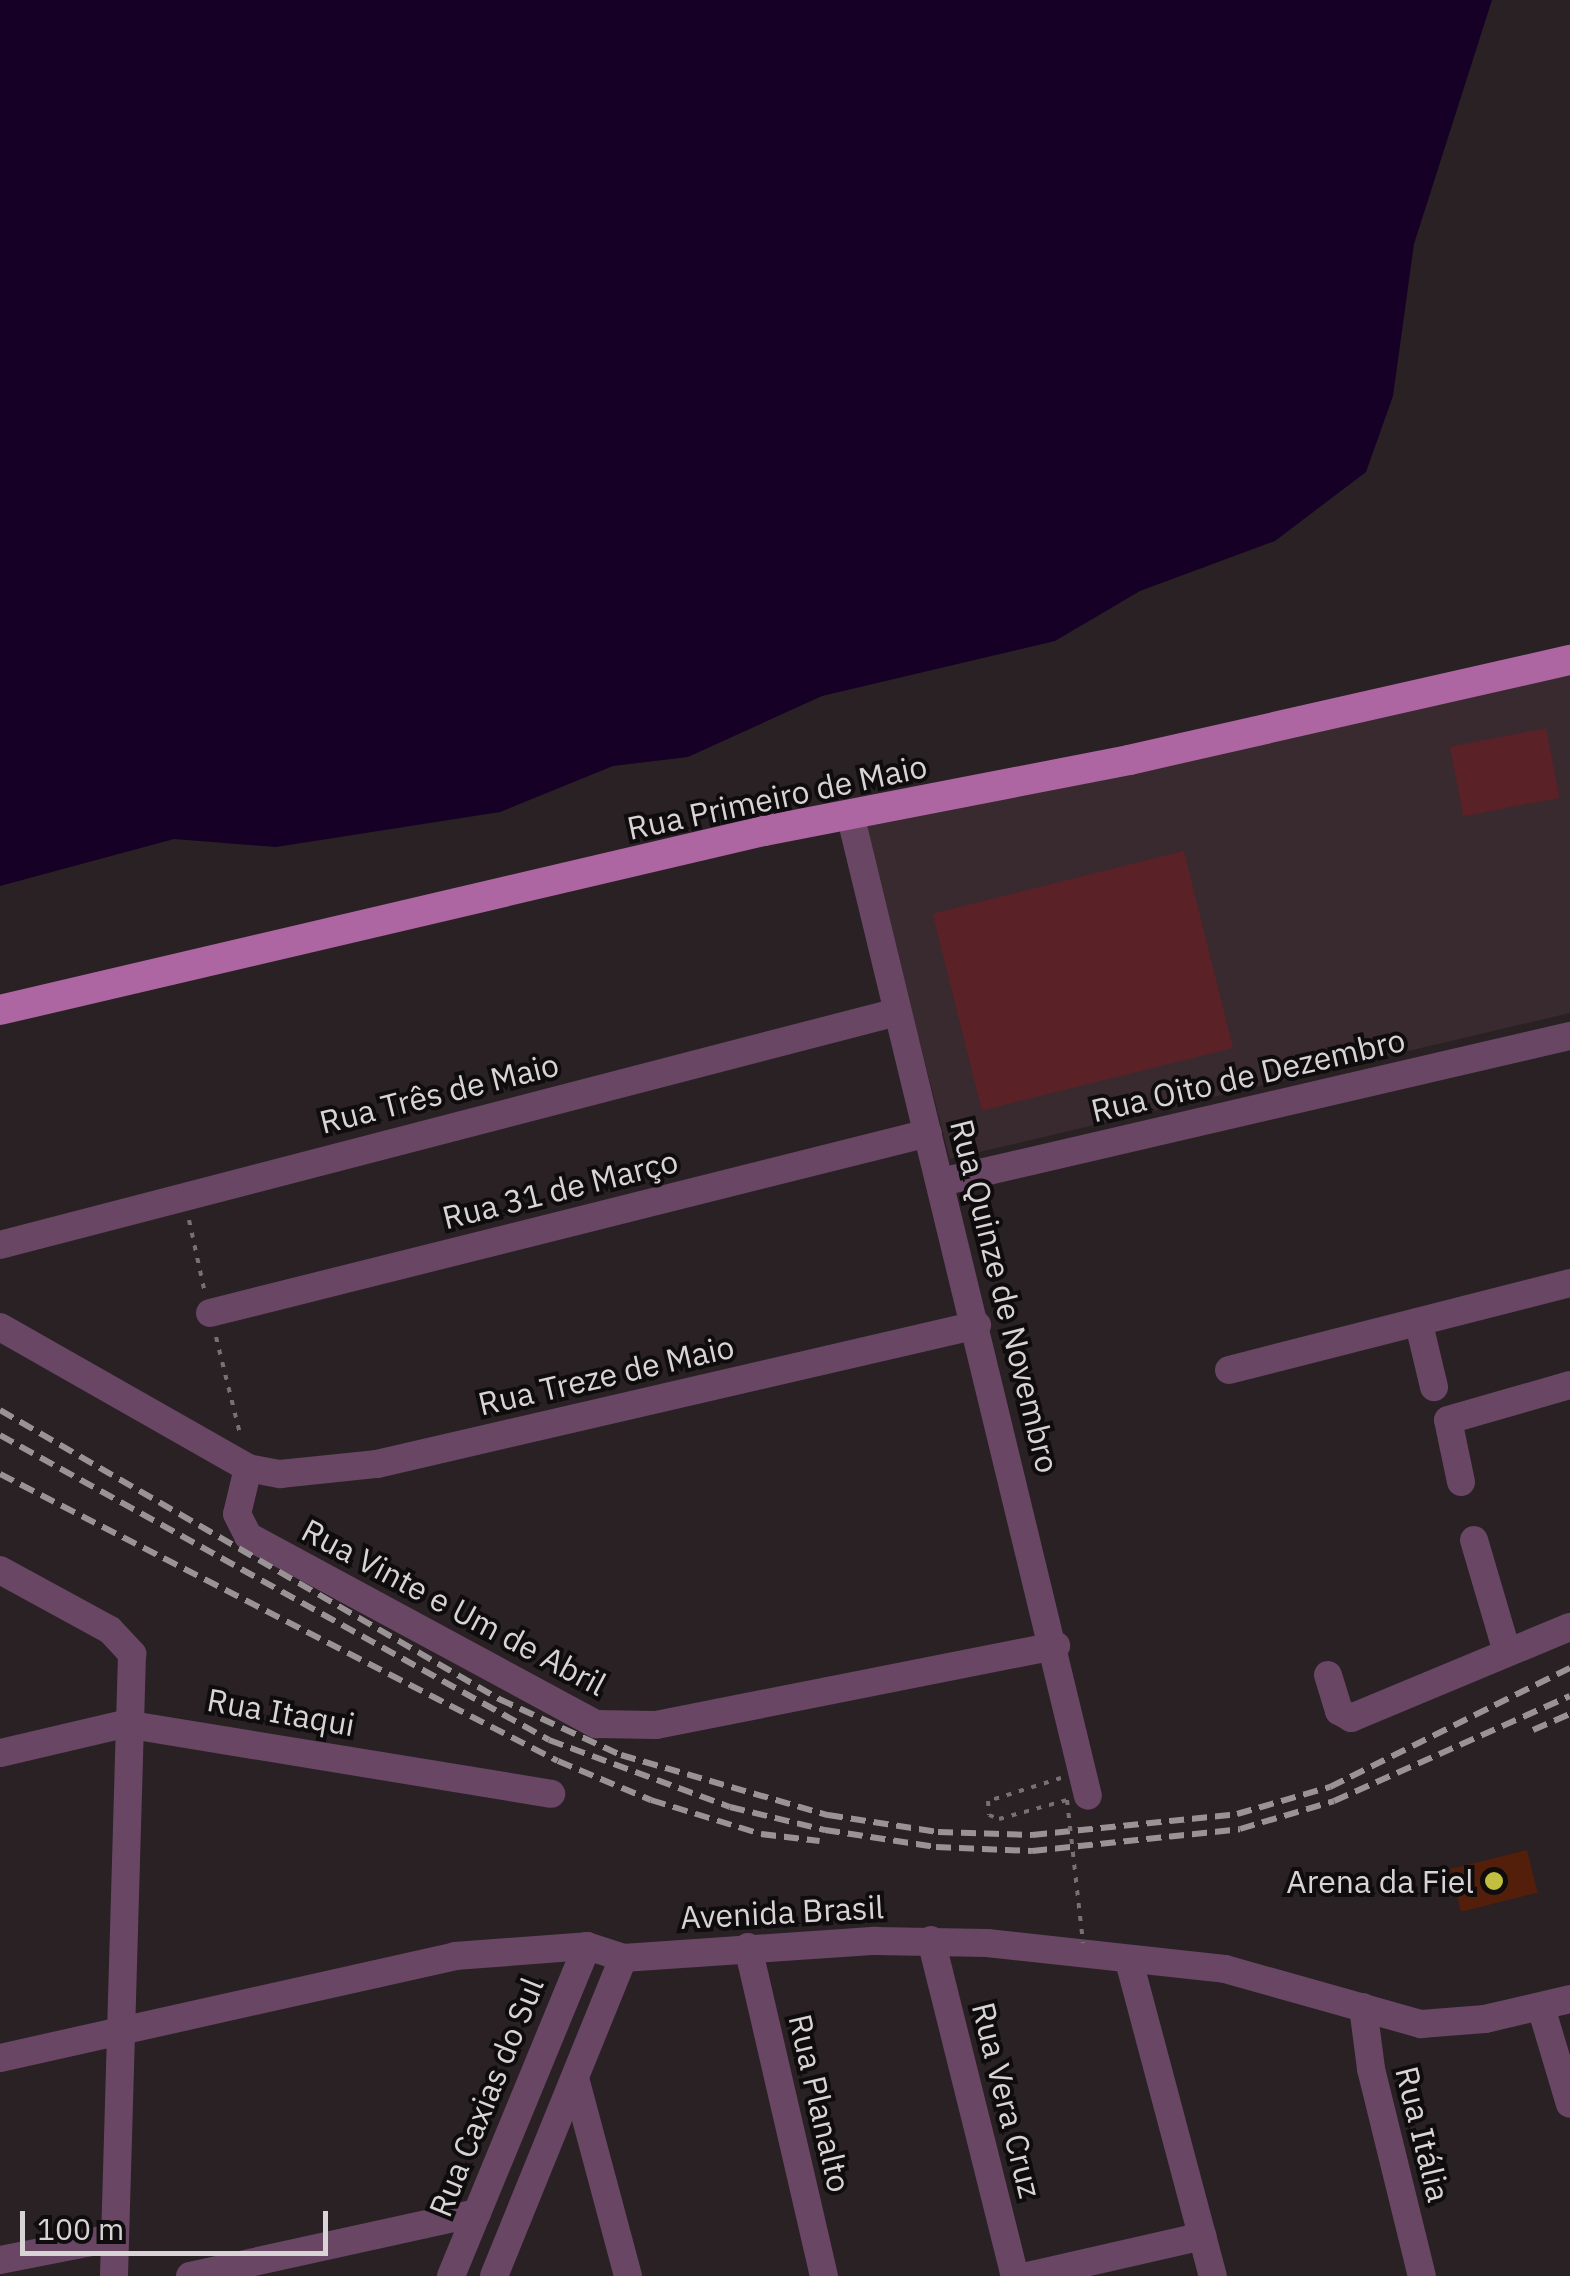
<!DOCTYPE html>
<html>
<head>
<meta charset="utf-8">
<style>
  body { margin:0 }
  #map { position:relative; width:1570px; height:2276px; overflow:hidden; background:#292124; font-family:"IBM Plex Sans",sans-serif }
  div>[style] { position:absolute }
  [style*='--x'] { left:calc(var(--x)*1px); top:calc(var(--y)*1px); width:calc(var(--w)*1px); rotate:calc(var(--a)*1deg) }
  .built>* { inset:0; background:#382a2f }
  .green>* { inset:0; background:#531f0b; transform-origin:0 0 }
  .water>* { inset:0; background:#160025 }
  .building>* { inset:0; background:#5a2126; transform-origin:0 0 }
  .path>* { height:4px; margin-top:-2px; transform-origin:0; background:repeating-linear-gradient(90deg,#777173 0 5px,transparent 0 13px) }
  .minor>* { height:28px; margin:-14px; padding:0 14px; transform-origin:14px; border-radius:14px; background:#694664 }
  .major>* { height:30px; margin:-15px; padding:0 15px; transform-origin:15px; border-radius:15px; background:#ae66a3 }
  .rail>* { height:6px; margin-top:-3px; transform-origin:0; background:repeating-linear-gradient(90deg,#999396 0 15px,transparent 0 23px) }
  .path-bridge>* { height:4px; margin-top:-2px; transform-origin:0; background:repeating-linear-gradient(90deg,#777173 0 5px,transparent 0 13px) }
  .dots>* { width:28px; height:28px; translate:-50% -50%; box-sizing:border-box; border:5px solid #0f0c0d; border-radius:50% }
  span { translate:-50% -50%; white-space:nowrap; text-align:center; line-height:1.15; -webkit-text-stroke:8px #0f0c0d; paint-order:stroke }
  .street-label { font-size:32px; color:#d8d3d5 }
  .poi-label { font-size:32px; color:#d8d3d5 }
  .right { translate:-100% -50%; text-align:right }
  .scale { position:absolute; left:20px; top:2211px; width:308px; height:45px; box-sizing:border-box; border:5px solid #d8d3d5; border-top:0; padding-left:12px; font-size:30px; line-height:35px; white-space:nowrap; color:#d8d3d5; -webkit-text-stroke:8px #0f0c0d; paint-order:stroke }
</style>
</head>
<body>
<div id="map">
  <div class="built">
    <div style="clip-path:polygon(1570px 673px,1570px 1013px,950px 1159px,862px 822px)"></div>
  </div>
  <div class="green">
    <div style="left:1527px;top:1850px;width:44px;height:79px;rotate:76deg"></div>
  </div>
  <div class="water">
    <div style="clip-path:polygon(0 0,1492px 0,1414px 244px,1393px 396px,1366px 472px,1275px 541px,1140px 591px,1055px 641px,822px 696px,688px 757px,613px 766px,500px 812px,276px 847px,174px 839px,0 886px)"></div>
  </div>
  <div class="building">
    <div style="left:1546px;top:728px;width:71px;height:98px;rotate:79deg"></div>
    <div style="left:1184px;top:851px;width:203px;height:259px;rotate:76deg"></div>
  </div>
  <div class="path">
    <div style="--x:189;--y:1220;--w:71;--a:77.7"></div>
    <div style="--x:216;--y:1337;--w:100;--a:76.1"></div>
  </div>
  <div class="minor">
    <div style="--x:850;--y:814;--w:1010;--a:76.38"></div>
    <div style="--x:941;--y:1182;--w:646;--a:-13.07"></div>
    <div style="--x:0;--y:1245;--w:927;--a:-14.56"></div>
    <div style="--x:210;--y:1313;--w:740;--a:-14.07"></div>
    <div style="--x:1419;--y:1324;--w:65;--a:76.6"></div>
    <div style="--x:0;--y:1327;--w:285;--a:29.6"></div>
    <div style="--x:248;--y:1468;--w:33;--a:11"></div>
    <div style="--x:280;--y:1474;--w:98;--a:-5.9"></div>
    <div style="--x:377;--y:1464;--w:616;--a:-13.04"></div>
    <div style="--x:1229;--y:1370;--w:352;--a:-14.3"></div>
    <div style="--x:248;--y:1468;--w:47;--a:103.4"></div>
    <div style="--x:237;--y:1514;--w:25;--a:63"></div>
    <div style="--x:248;--y:1536;--w:396;--a:28.4"></div>
    <div style="--x:596;--y:1724;--w:60;--a:1"></div>
    <div style="--x:656;--y:1725;--w:408;--a:-11.2"></div>
    <div style="--x:1461;--y:1482;--w:63;--a:-101.8"></div>
    <div style="--x:1448;--y:1420;--w:127;--a:-16"></div>
    <div style="--x:1474;--y:1540;--w:117;--a:73.6"></div>
    <div style="--x:0;--y:1570;--w:125;--a:28.6"></div>
    <div style="--x:110;--y:1630;--w:33;--a:47"></div>
    <div style="--x:132;--y:1654;--w:622;--a:91.66"></div>
    <div style="--x:1328;--y:1675;--w:38;--a:73"></div>
    <div style="--x:1339;--y:1711;--w:14;--a:30"></div>
    <div style="--x:1351;--y:1718;--w:237;--a:-22.6"></div>
    <div style="--x:0;--y:1753;--w:128;--a:-13.1"></div>
    <div style="--x:125;--y:1724;--w:432;--a:9.3"></div>
    <div style="--x:931;--y:1940;--w:346;--a:76"></div>
    <div style="--x:748;--y:1947;--w:338;--a:77"></div>
    <div style="--x:1129;--y:1961;--w:326;--a:75.1"></div>
    <div style="--x:1363;--y:2007;--w:63;--a:82.6"></div>
    <div style="--x:1371;--y:2069;--w:213;--a:76.2"></div>
    <div style="--x:1541;--y:2007;--w:101;--a:73.4"></div>
    <div style="--x:0;--y:2058;--w:466;--a:-12.6"></div>
    <div style="--x:455;--y:1956;--w:132;--a:-4.3"></div>
    <div style="--x:587;--y:1946;--w:38;--a:18"></div>
    <div style="--x:623;--y:1958;--w:253;--a:-3.9"></div>
    <div style="--x:875;--y:1941;--w:112;--a:1"></div>
    <div style="--x:987;--y:1943;--w:239;--a:6.2"></div>
    <div style="--x:1225;--y:1969;--w:204;--a:15.7"></div>
    <div style="--x:1421;--y:2024;--w:64;--a:-4.5"></div>
    <div style="--x:1485;--y:2019;--w:87;--a:-13.2"></div>
    <div style="--x:575;--y:2078;--w:205;--a:75"></div>
    <div style="--x:0;--y:2260;--w:114;--a:-11.1"></div>
    <div style="--x:190;--y:2276;--w:294;--a:-12.4"></div>
    <div style="--x:451;--y:2276;--w:357;--a:-67.6"></div>
    <div style="--x:494;--y:2276;--w:343;--a:-67.9"></div>
    <div style="--x:1028;--y:2276;--w:179;--a:-12.9"></div>
  </div>
  <div class="major">
    <div style="--x:0;--y:1010;--w:785;--a:-13.19"></div>
    <div style="--x:764;--y:831;--w:372;--a:-11"></div>
    <div style="--x:1129;--y:760;--w:452;--a:-12.8"></div>
  </div>
  <div class="rail">
    <div style="--x:0;--y:1410;--w:577;--a:30.08"></div>
    <div style="--x:499;--y:1699;--w:134;--a:24.7"></div>
    <div style="--x:621;--y:1755;--w:216;--a:16.2"></div>
    <div style="--x:828;--y:1815;--w:111;--a:8.8"></div>
    <div style="--x:938;--y:1832;--w:94;--a:1.8"></div>
    <div style="--x:1032;--y:1835;--w:206;--a:-5.8"></div>
    <div style="--x:1237;--y:1814;--w:97;--a:-16.2"></div>
    <div style="--x:1330;--y:1787;--w:268;--a:-26.4"></div>
    <div style="--x:0;--y:1435;--w:628;--a:29.05"></div>
    <div style="--x:549;--y:1740;--w:193;--a:20.3"></div>
    <div style="--x:730;--y:1807;--w:98;--a:13.6"></div>
    <div style="--x:825;--y:1830;--w:112;--a:8.7"></div>
    <div style="--x:936;--y:1847;--w:96;--a:2.4"></div>
    <div style="--x:1032;--y:1851;--w:209;--a:-6"></div>
    <div style="--x:1240;--y:1829;--w:98;--a:-16.6"></div>
    <div style="--x:1334;--y:1801;--w:258;--a:-24"></div>
    <div style="--x:0;--y:1474;--w:627;--a:27.22"></div>
    <div style="--x:558;--y:1761;--w:101;--a:22.8"></div>
    <div style="--x:651;--y:1800;--w:115;--a:17.2"></div>
    <div style="--x:761;--y:1834;--w:59;--a:6.8"></div>
    <div style="--x:1533;--y:1730;--w:40;--a:-23.4"></div>
  </div>
  <div class="path-bridge">
    <div style="--x:1061;--y:1778;--w:77;--a:162.5"></div>
    <div style="--x:988;--y:1801;--w:14;--a:86"></div>
    <div style="--x:989;--y:1815;--w:11;--a:22"></div>
    <div style="--x:999;--y:1819;--w:71;--a:-15.6"></div>
    <div style="--x:1067;--y:1800;--w:144;--a:83.6"></div>
  </div>
  <div class="dots">
    <div style="left:1494px;top:1881px;background:#c1be40"></div>
  </div>
  <div class="street-label">
    <span style="left:777px;top:797px;rotate:-12deg">Rua Primeiro de Maio</span>
    <span style="left:1248px;top:1075px;rotate:-13deg">Rua Oito de Dezembro</span>
    <span style="left:439px;top:1093px;rotate:-14deg">Rua Três de Maio</span>
    <span style="left:560px;top:1189px;rotate:-14deg">Rua 31 de Março</span>
    <span style="left:1005px;top:1296px;rotate:76deg">Rua Quinze de Novembro</span>
    <span style="left:606px;top:1375px;rotate:-13deg">Rua Treze de Maio</span>
    <span style="left:454px;top:1607px;rotate:28deg">Rua Vinte e Um de Abril</span>
    <span style="left:281px;top:1712px;rotate:10deg">Rua Itaqui</span>
    <span style="left:782px;top:1912px;rotate:-3deg">Avenida Brasil</span>
    <span style="left:486px;top:2097px;rotate:-68deg">Rua Caxias do Sul</span>
    <span style="left:1007px;top:2100px;rotate:76deg">Rua Vera Cruz</span>
    <span style="left:820px;top:2103px;rotate:77deg">Rua Planalto</span>
    <span style="left:1423px;top:2134px;rotate:76deg">Rua Itália</span>
  </div>
  <div class="poi-label">
    <span class="right" style="left:1474px;top:1881px">Arena da Fiel</span>
  </div>
  <div class="scale">100 m</div>
</div>
</body>
</html>
